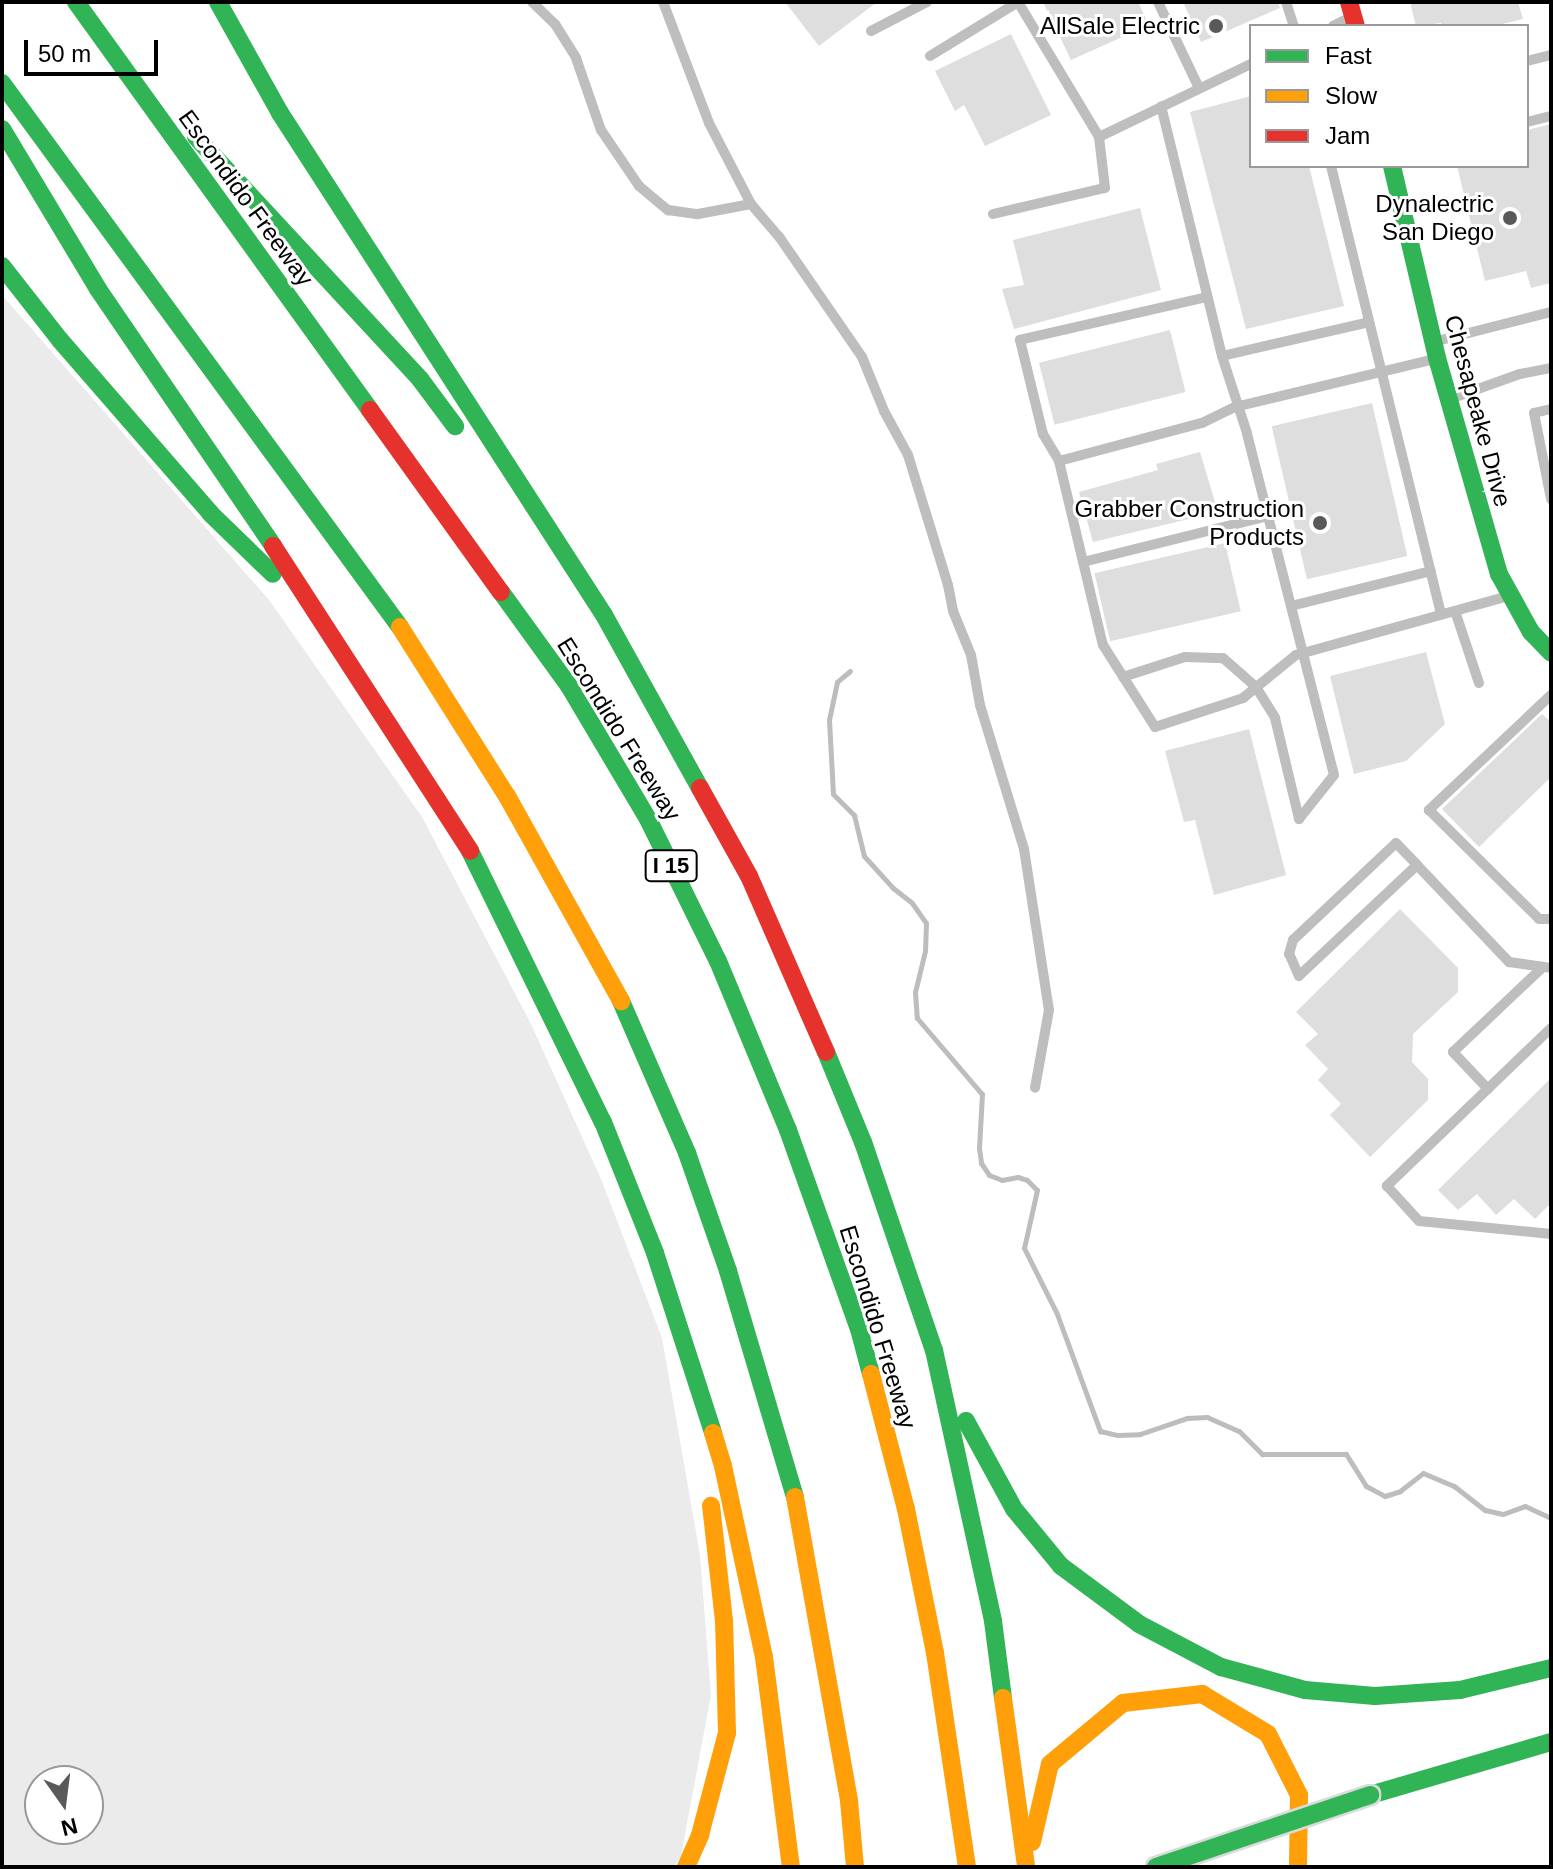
<!DOCTYPE html>
<html>
<head>
<meta charset="utf-8">
<style>
  body { margin:0 }
  #map { position:relative; width:1553px; height:1869px; overflow:hidden; background:#fff; font-family:Arial,sans-serif }
  div>[style] { position:absolute }
  [style*='--x'] { left:calc(var(--x)*1px); top:calc(var(--y)*1px); width:calc(var(--w)*1px); rotate:calc(var(--a)*1deg) }
  .green>* { inset:0; background:#ebebeb }
  .stream>* { height:5px; margin:-2.5px; padding:0 2.5px; transform-origin:2.5px; border-radius:2.5px; background:#bdbdbd }
  .building>* { inset:0; background:#dedede; transform-origin:0 0 }
  .lane>* { height:10px; margin:-5px; padding:0 5px; transform-origin:5px; border-radius:5px; background:#bebebe }
  .fast>* { height:18px; margin:-9px; padding:0 9px; transform-origin:9px; border-radius:9px; background:#30b455 }
  .slow>* { height:18px; margin:-9px; padding:0 9px; transform-origin:9px; border-radius:9px; background:#ff9f0a }
  .jam>* { height:18px; margin:-9px; padding:0 9px; transform-origin:9px; border-radius:9px; background:#e5322d }
  .bridges { filter:drop-shadow(2px 0 #dbdbdb) drop-shadow(-2px 0 #dbdbdb) drop-shadow(0 2px #dbdbdb) drop-shadow(0 -2px #dbdbdb) }
  .fast-bridge>* { height:18px; margin:-9px; padding:0 9px; transform-origin:9px; border-radius:9px; background:#30b455 }
  .dots>* { width:22px; height:22px; translate:-50% -50%; box-sizing:border-box; border:4px solid #fff; border-radius:50% }
  span { translate:-50% -50%; white-space:nowrap; text-align:center; line-height:1.15; -webkit-text-stroke:6px #fff; paint-order:stroke }
  .shield-label span { padding:2px 6px; background:#fff; border:2px solid; border-radius:6px; -webkit-text-stroke-width:0 }
  .shield-label { font-size:22px; color:#000; font-weight:700 }
  .poi-label { font-size:24px; color:#000 }
  .right { translate:-100% -50%; text-align:right }
  .street-label { font-size:24px; color:#000 }
  .frame { position:absolute; inset:0; border:4px solid #000; pointer-events:none }
  .legend { position:absolute; left:1249px; top:24px; width:280px; height:144px; box-sizing:border-box; background:#fff; border:2px solid #999; margin:0; padding:10px 14px; list-style:none; font-size:24px; color:#000 }
  .legend li { display:flex; align-items:center; gap:16px; height:40px }
  .legend b { width:40px; border:2px solid #999 }
  .north { position:absolute; left:24px; top:1765px; width:80px; height:80px; box-sizing:border-box; background:#fff; border:2px solid #999; border-radius:50%; rotate:166deg; font-size:22px; font-weight:700; line-height:32px; text-align:center; color:#000 }
  .north::after { content:''; display:block; margin:auto; width:28px; height:36px; background:#595959; clip-path:polygon(50% 0,100% 100%,50% 72%,0 100%) }
  .scale { position:absolute; left:24px; top:40px; width:134px; height:36px; box-sizing:border-box; border:4px solid #000; border-top:0; padding-left:10px; font-size:24px; line-height:28px; white-space:nowrap; color:#000; -webkit-text-stroke:6px #fff; paint-order:stroke }
</style>
</head>
<body>
<div id="map">
  <div class="green">
    <div style="clip-path:polygon(evenodd,2px 295px,269px 600px,422px 817px,531px 1024px,601px 1179px,662px 1338px,700px 1555px,711px 1695px,681px 1856px,674px 1867px,2px 1867px,2px 295px,40px 1781px,88px 1781px,88px 1829px,40px 1829px,40px 1781px)"></div>
  </div>
  <div class="stream">
    <div style="--x:850;--y:671;--w:17;--a:140"></div>
    <div style="--x:837;--y:682;--w:39;--a:102"></div>
    <div style="--x:829;--y:720;--w:74;--a:86.9"></div>
    <div style="--x:833;--y:794;--w:30;--a:45"></div>
    <div style="--x:854;--y:815;--w:42;--a:76.3"></div>
    <div style="--x:864;--y:856;--w:43;--a:47.8"></div>
    <div style="--x:893;--y:888;--w:24;--a:38"></div>
    <div style="--x:912;--y:903;--w:24;--a:55"></div>
    <div style="--x:926;--y:923;--w:28;--a:92"></div>
    <div style="--x:925;--y:951;--w:42;--a:103.7"></div>
    <div style="--x:915;--y:992;--w:26;--a:86"></div>
    <div style="--x:917;--y:1018;--w:100;--a:49.5"></div>
    <div style="--x:982;--y:1094;--w:54;--a:93.2"></div>
    <div style="--x:979;--y:1148;--w:15;--a:82"></div>
    <div style="--x:981;--y:1163;--w:14;--a:56"></div>
    <div style="--x:989;--y:1175;--w:14;--a:21"></div>
    <div style="--x:1002;--y:1180;--w:16;--a:-11"></div>
    <div style="--x:1018;--y:1177;--w:9;--a:18"></div>
    <div style="--x:1027;--y:1180;--w:14;--a:45"></div>
    <div style="--x:1037;--y:1190;--w:59;--a:102.6"></div>
    <div style="--x:1024;--y:1248;--w:74;--a:63.4"></div>
    <div style="--x:1057;--y:1314;--w:125;--a:69.8"></div>
    <div style="--x:1100;--y:1431;--w:17;--a:13"></div>
    <div style="--x:1117;--y:1435;--w:23;--a:-2"></div>
    <div style="--x:1140;--y:1434;--w:50;--a:-18.8"></div>
    <div style="--x:1187;--y:1418;--w:20;--a:-3"></div>
    <div style="--x:1207;--y:1417;--w:35;--a:24"></div>
    <div style="--x:1239;--y:1431;--w:33;--a:45"></div>
    <div style="--x:1262;--y:1454;--w:84;--a:0"></div>
    <div style="--x:1346;--y:1454;--w:38;--a:58"></div>
    <div style="--x:1366;--y:1486;--w:21;--a:28"></div>
    <div style="--x:1385;--y:1496;--w:16;--a:-18"></div>
    <div style="--x:1400;--y:1491;--w:29;--a:-38"></div>
    <div style="--x:1423;--y:1473;--w:34;--a:23"></div>
    <div style="--x:1454;--y:1486;--w:39;--a:38"></div>
    <div style="--x:1485;--y:1510;--w:18;--a:13"></div>
    <div style="--x:1503;--y:1514;--w:23;--a:-20"></div>
    <div style="--x:1525;--y:1506;--w:29;--a:25"></div>
  </div>
  <div class="building">
    <div style="clip-path:polygon(785px 2px,877px 2px,819px 46px)"></div>
    <div style="clip-path:polygon(1043px 2px,1138px 2px,1149px 25px,1071px 60px)"></div>
    <div style="clip-path:polygon(1183px 2px,1278px 2px,1280px 8px,1201px 42px)"></div>
    <div style="clip-path:polygon(1410px 2px,1518px 2px,1523px 19px,1494px 26px,1442px 26px,1441px 23px,1416px 26px)"></div>
    <div style="clip-path:polygon(1011px 34px,1051px 115px,985px 146px,964px 105px,955px 111px,935px 71px)"></div>
    <div style="clip-path:polygon(1251px 96px,1251px 166px,1309px 166px,1344px 306px,1246px 329px,1190px 112px)"></div>
    <div style="clip-path:polygon(1551px 124px,1551px 283px,1531px 288px,1526px 271px,1485px 281px,1457px 166px,1527px 166px,1527px 130px)"></div>
    <div style="clip-path:polygon(1140px 208px,1161px 290px,1014px 329px,1002px 289px,1024px 285px,1013px 240px)"></div>
    <div style="left:1170px;top:330px;width:64px;height:135px;rotate:76deg"></div>
    <div style="left:1372px;top:403px;width:157px;height:103px;rotate:77deg"></div>
    <div style="clip-path:polygon(1200px 452px,1218px 512px,1093px 542px,1079px 492px,1158px 470px,1156px 464px)"></div>
    <div style="left:1225px;top:543px;width:70px;height:134px;rotate:77deg"></div>
    <div style="clip-path:polygon(1426px 652px,1445px 724px,1406px 761px,1354px 774px,1330px 676px)"></div>
    <div style="clip-path:polygon(1542px 714px,1551px 722px,1551px 777px,1479px 847px,1442px 809px)"></div>
    <div style="clip-path:polygon(1249px 729px,1286px 875px,1214px 895px,1195px 820px,1184px 822px,1165px 751px)"></div>
    <div style="clip-path:polygon(1400px 909px,1458px 968px,1458px 992px,1413px 1034px,1412px 1062px,1428px 1079px,1428px 1100px,1370px 1157px,1330px 1115px,1341px 1104px,1318px 1080px,1328px 1069px,1305px 1045px,1318px 1034px,1296px 1012px)"></div>
    <div style="clip-path:polygon(1551px 1078px,1551px 1203px,1535px 1219px,1514px 1199px,1496px 1215px,1477px 1194px,1458px 1210px,1438px 1190px)"></div>
  </div>
  <div class="lane">
    <div style="--x:532;--y:2;--w:32;--a:44"></div>
    <div style="--x:555;--y:24;--w:40;--a:58"></div>
    <div style="--x:576;--y:58;--w:76;--a:70.9"></div>
    <div style="--x:601;--y:130;--w:68;--a:55.8"></div>
    <div style="--x:639;--y:186;--w:38;--a:40"></div>
    <div style="--x:668;--y:210;--w:30;--a:8"></div>
    <div style="--x:698;--y:214;--w:54;--a:-10.7"></div>
    <div style="--x:663;--y:2;--w:129;--a:69.2"></div>
    <div style="--x:709;--y:123;--w:91;--a:62.6"></div>
    <div style="--x:751;--y:204;--w:45;--a:49.5"></div>
    <div style="--x:780;--y:238;--w:145;--a:55.4"></div>
    <div style="--x:862;--y:357;--w:58;--a:67.8"></div>
    <div style="--x:884;--y:411;--w:50;--a:61.4"></div>
    <div style="--x:908;--y:455;--w:136;--a:72.9"></div>
    <div style="--x:948;--y:585;--w:26;--a:79"></div>
    <div style="--x:953;--y:611;--w:48;--a:67.8"></div>
    <div style="--x:971;--y:655;--w:51;--a:79.8"></div>
    <div style="--x:980;--y:705;--w:151;--a:73"></div>
    <div style="--x:1024;--y:849;--w:163;--a:81.2"></div>
    <div style="--x:1049;--y:1010;--w:79;--a:100.2"></div>
    <div style="--x:1158;--y:2;--w:95;--a:64.5"></div>
    <div style="--x:1286;--y:2;--w:25;--a:72"></div>
    <div style="--x:1333;--y:26;--w:20;--a:-27"></div>
    <div style="--x:871;--y:31;--w:63;--a:-27.4"></div>
    <div style="--x:930;--y:56;--w:103;--a:-31.5"></div>
    <div style="--x:1018;--y:2;--w:157;--a:59"></div>
    <div style="--x:1527;--y:61;--w:25;--a:-14"></div>
    <div style="--x:1527;--y:122;--w:25;--a:-14"></div>
    <div style="--x:1331;--y:166;--w:462;--a:76.2"></div>
    <div style="--x:993;--y:214;--w:115;--a:-13.1"></div>
    <div style="--x:1105;--y:188;--w:51;--a:-96.7"></div>
    <div style="--x:1099;--y:137;--w:169;--a:-25.7"></div>
    <div style="--x:1207;--y:297;--w:192;--a:167.1"></div>
    <div style="--x:1020;--y:340;--w:97;--a:76.3"></div>
    <div style="--x:1043;--y:434;--w:31;--a:59"></div>
    <div style="--x:1059;--y:461;--w:189;--a:76.6"></div>
    <div style="--x:1103;--y:645;--w:97;--a:57.6"></div>
    <div style="--x:1155;--y:727;--w:93;--a:-18.2"></div>
    <div style="--x:1243;--y:698;--w:68;--a:-39.1"></div>
    <div style="--x:1296;--y:655;--w:221;--a:-15.5"></div>
    <div style="--x:1437;--y:341;--w:118;--a:-14.3"></div>
    <div style="--x:1222;--y:356;--w:151;--a:-13"></div>
    <div style="--x:1450;--y:399;--w:74;--a:-19.7"></div>
    <div style="--x:1520;--y:374;--w:32;--a:-11"></div>
    <div style="--x:1551;--y:409;--w:17;--a:167"></div>
    <div style="--x:1534;--y:413;--w:88;--a:78.8"></div>
    <div style="--x:1059;--y:461;--w:148;--a:-14.9"></div>
    <div style="--x:1202;--y:423;--w:37;--a:-26"></div>
    <div style="--x:1235;--y:407;--w:206;--a:-13.5"></div>
    <div style="--x:1083;--y:562;--w:191;--a:-14"></div>
    <div style="--x:1291;--y:606;--w:144;--a:-14"></div>
    <div style="--x:1455;--y:611;--w:76;--a:71.6"></div>
    <div style="--x:1123;--y:677;--w:65;--a:-17.9"></div>
    <div style="--x:1185;--y:657;--w:38;--a:2"></div>
    <div style="--x:1223;--y:658;--w:44;--a:41.3"></div>
    <div style="--x:1256;--y:687;--w:36;--a:58"></div>
    <div style="--x:1275;--y:718;--w:104;--a:76.6"></div>
    <div style="--x:1299;--y:819;--w:56;--a:-51.5"></div>
    <div style="--x:1334;--y:775;--w:353;--a:-104.3"></div>
    <div style="--x:1247;--y:433;--w:81;--a:-108"></div>
    <div style="--x:1222;--y:356;--w:257;--a:-103.7"></div>
    <div style="--x:1551;--y:695;--w:168;--a:136.7"></div>
    <div style="--x:1429;--y:810;--w:155;--a:44.7"></div>
    <div style="--x:1539;--y:919;--w:12;--a:0"></div>
    <div style="--x:1417;--y:865;--w:162;--a:136.8"></div>
    <div style="--x:1299;--y:976;--w:24;--a:-114"></div>
    <div style="--x:1289;--y:954;--w:15;--a:-74"></div>
    <div style="--x:1293;--y:940;--w:141;--a:-43.3"></div>
    <div style="--x:1396;--y:843;--w:30;--a:46"></div>
    <div style="--x:1417;--y:865;--w:134;--a:46.5"></div>
    <div style="--x:1509;--y:962;--w:42;--a:8.1"></div>
    <div style="--x:1551;--y:1028;--w:228;--a:136.1"></div>
    <div style="--x:1387;--y:1186;--w:47;--a:47.6"></div>
    <div style="--x:1419;--y:1221;--w:133;--a:5.6"></div>
    <div style="--x:1488;--y:1089;--w:51;--a:-133.4"></div>
    <div style="--x:1453;--y:1052;--w:124;--a:-43.4"></div>
  </div>
  <div class="fast">
    <div style="--x:76;--y:2;--w:503;--a:54.22"></div>
    <div style="--x:218;--y:2;--w:127;--a:60.8"></div>
    <div style="--x:280;--y:113;--w:597;--a:57.16"></div>
    <div style="--x:604;--y:615;--w:198;--a:61"></div>
    <div style="--x:2;--y:83;--w:674;--a:53.81"></div>
    <div style="--x:2;--y:129;--w:187;--a:59"></div>
    <div style="--x:98;--y:289;--w:311;--a:55.7"></div>
    <div style="--x:196;--y:137;--w:330;--a:47.2"></div>
    <div style="--x:420;--y:379;--w:59;--a:53.3"></div>
    <div style="--x:1392;--y:166;--w:197;--a:76.8"></div>
    <div style="--x:1437;--y:358;--w:225;--a:74"></div>
    <div style="--x:1499;--y:574;--w:66;--a:61.1"></div>
    <div style="--x:1531;--y:632;--w:29;--a:46"></div>
    <div style="--x:2;--y:266;--w:94;--a:51.9"></div>
    <div style="--x:60;--y:340;--w:230;--a:49"></div>
    <div style="--x:211;--y:514;--w:86;--a:44.1"></div>
    <div style="--x:501;--y:592;--w:116;--a:54.1"></div>
    <div style="--x:569;--y:686;--w:155;--a:59.3"></div>
    <div style="--x:648;--y:819;--w:158;--a:63.8"></div>
    <div style="--x:718;--y:961;--w:183;--a:67.5"></div>
    <div style="--x:788;--y:1130;--w:211;--a:70.4"></div>
    <div style="--x:859;--y:1329;--w:47;--a:75.1"></div>
    <div style="--x:470;--y:851;--w:302;--a:63.9"></div>
    <div style="--x:603;--y:1122;--w:141;--a:68.3"></div>
    <div style="--x:655;--y:1253;--w:189;--a:72.1"></div>
    <div style="--x:621;--y:1001;--w:166;--a:66.5"></div>
    <div style="--x:687;--y:1153;--w:125;--a:70.8"></div>
    <div style="--x:728;--y:1271;--w:236;--a:73.5"></div>
    <div style="--x:826;--y:1052;--w:97;--a:67.7"></div>
    <div style="--x:863;--y:1142;--w:220;--a:71.2"></div>
    <div style="--x:934;--y:1350;--w:277;--a:77.7"></div>
    <div style="--x:993;--y:1621;--w:78;--a:82.6"></div>
    <div style="--x:966;--y:1421;--w:100;--a:61.4"></div>
    <div style="--x:1014;--y:1509;--w:74;--a:50.5"></div>
    <div style="--x:1061;--y:1566;--w:97;--a:36.6"></div>
    <div style="--x:1139;--y:1624;--w:93;--a:27.7"></div>
    <div style="--x:1221;--y:1667;--w:87;--a:15.3"></div>
    <div style="--x:1305;--y:1690;--w:70;--a:4.9"></div>
    <div style="--x:1375;--y:1696;--w:85;--a:-4"></div>
    <div style="--x:1460;--y:1690;--w:94;--a:-13.6"></div>
    <div style="--x:1370;--y:1795;--w:189;--a:-16.3"></div>
  </div>
  <div class="slow">
    <div style="--x:400;--y:627;--w:200;--a:57.7"></div>
    <div style="--x:507;--y:796;--w:235;--a:60.9"></div>
    <div style="--x:871;--y:1374;--w:139;--a:75.5"></div>
    <div style="--x:906;--y:1509;--w:147;--a:78.6"></div>
    <div style="--x:935;--y:1653;--w:216;--a:81.5"></div>
    <div style="--x:713;--y:1433;--w:34;--a:73"></div>
    <div style="--x:723;--y:1466;--w:195;--a:77.9"></div>
    <div style="--x:764;--y:1657;--w:212;--a:82.7"></div>
    <div style="--x:795;--y:1497;--w:309;--a:79.9"></div>
    <div style="--x:849;--y:1801;--w:66;--a:84.8"></div>
    <div style="--x:1003;--y:1698;--w:171;--a:82.2"></div>
    <div style="--x:1032;--y:1842;--w:80;--a:-77"></div>
    <div style="--x:1050;--y:1764;--w:95;--a:-39.9"></div>
    <div style="--x:1123;--y:1703;--w:80;--a:-6.5"></div>
    <div style="--x:1202;--y:1694;--w:77;--a:31.2"></div>
    <div style="--x:1268;--y:1734;--w:68;--a:63.1"></div>
    <div style="--x:1299;--y:1795;--w:72;--a:90.8"></div>
    <div style="--x:686;--y:1867;--w:35;--a:-66"></div>
    <div style="--x:700;--y:1835;--w:106;--a:-75.2"></div>
    <div style="--x:727;--y:1733;--w:112;--a:-91.5"></div>
    <div style="--x:724;--y:1621;--w:116;--a:-96.4"></div>
  </div>
  <div class="jam">
    <div style="--x:1349;--y:2;--w:25;--a:74"></div>
    <div style="--x:370;--y:410;--w:224;--a:54.3"></div>
    <div style="--x:273;--y:546;--w:363;--a:57.1"></div>
    <div style="--x:700;--y:788;--w:101;--a:60.9"></div>
    <div style="--x:749;--y:876;--w:192;--a:66.4"></div>
  </div>
  <div class="bridges">
    <div class="fast-bridge">
      <div style="--x:1156;--y:1867;--w:226;--a:-18.6"></div>
    </div>
  </div>
  <div class="dots">
    <div style="left:1216px;top:26px;background:#595959"></div>
    <div style="left:1510px;top:218px;background:#595959"></div>
    <div style="left:1320px;top:523px;background:#595959"></div>
  </div>
  <div class="shield-label">
    <span style="left:671px;top:866px">I 15</span>
  </div>
  <div class="poi-label">
    <span class="right" style="left:1200px;top:26px">AllSale Electric</span>
    <span class="right" style="left:1494px;top:218px">Dynalectric<br>San Diego</span>
    <span class="right" style="left:1304px;top:523px">Grabber Construction<br>Products</span>
  </div>
  <div class="street-label">
    <span style="left:246px;top:198px;rotate:54deg">Escondido Freeway</span>
    <span style="left:1478px;top:411px;rotate:75deg">Chesapeake Drive</span>
    <span style="left:619px;top:729px;rotate:58deg">Escondido Freeway</span>
    <span style="left:878px;top:1327px;rotate:73deg">Escondido Freeway</span>
  </div>
  <div class="frame"></div>
  <ul class="legend">
  <li><b style="height:10px;background:#30b455"></b>Fast</li>
  <li><b style="height:10px;background:#ff9f0a"></b>Slow</li>
  <li><b style="height:10px;background:#e5322d"></b>Jam</li>
  </ul>
  <div class="north">N</div>
  <div class="scale">50 m</div>
</div>
</body>
</html>
